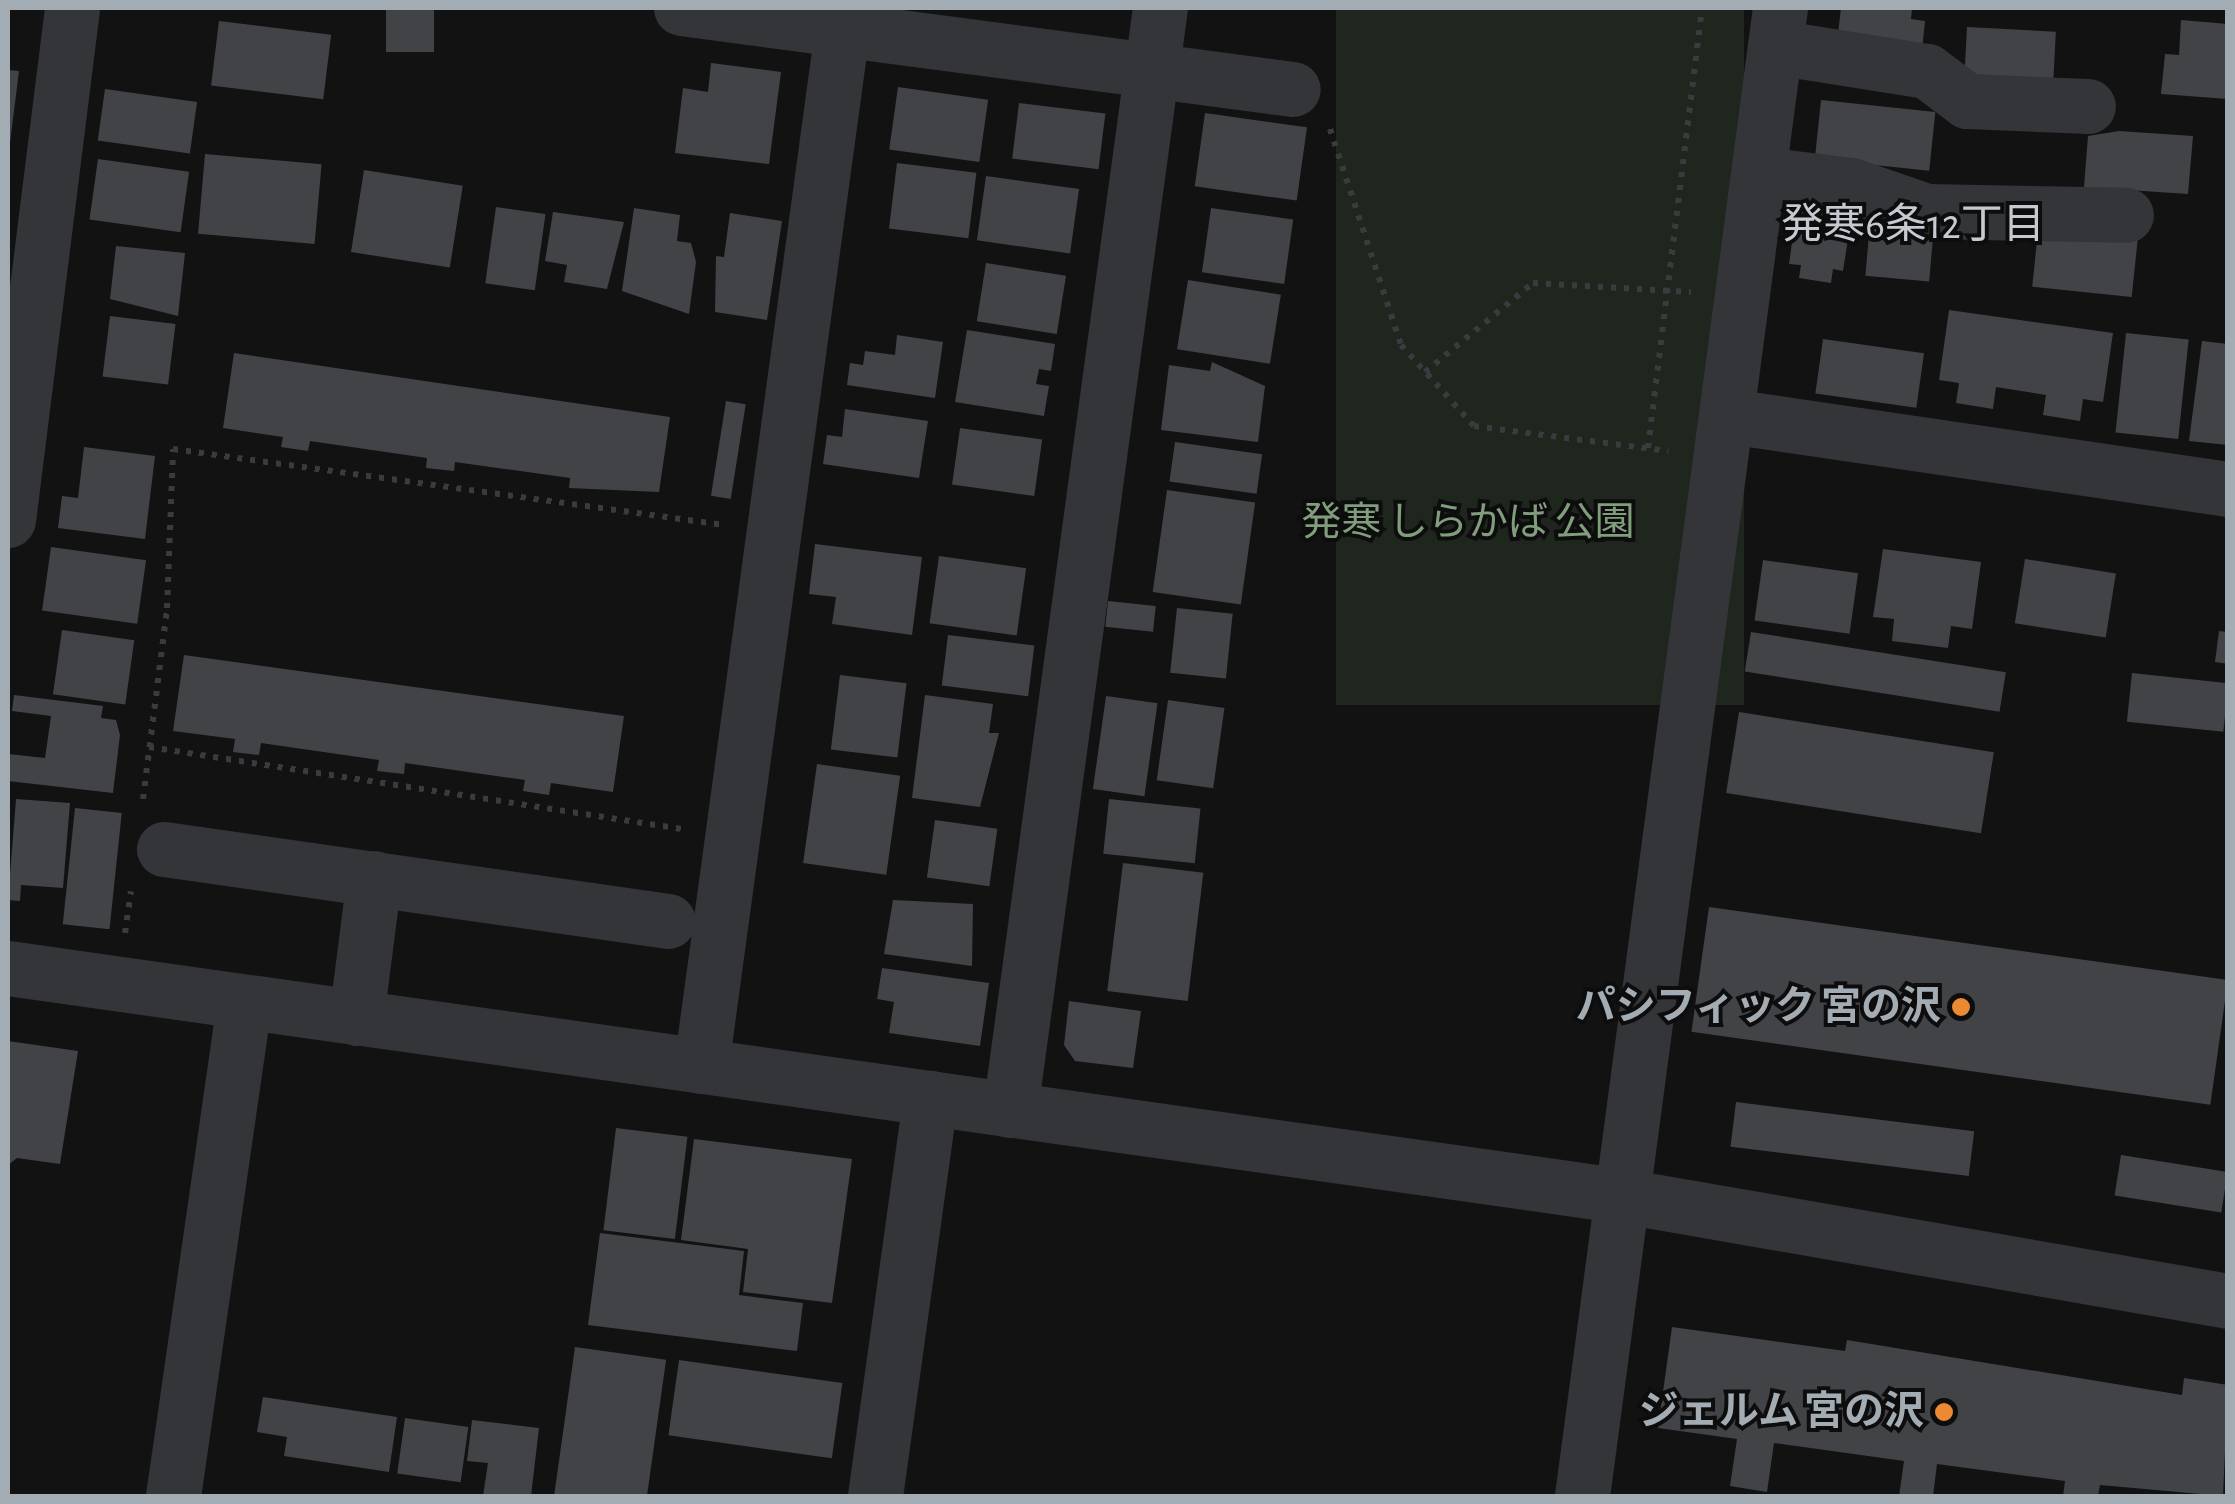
<!DOCTYPE html>
<html>
<head>
<meta charset="utf-8">
<style>
  body { margin:0 }
  #map { position:relative; width:2235px; height:1504px; overflow:hidden; background:#121213; font-family:"Alegreya Sans","Noto Sans JP",sans-serif }
  div>[style] { position:absolute }
  [style*='--x'] { left:calc(var(--x)*1px); top:calc(var(--y)*1px); width:calc(var(--w)*1px); rotate:calc(var(--a)*1deg) }
  .green>* { inset:0; background:#1e261e; transform-origin:0 0 }
  .building>* { inset:0; background:#414346; transform-origin:0 0 }
  .path>* { height:6px; margin-top:-3px; transform-origin:0; background:repeating-linear-gradient(90deg,#393c3f 0 5px,transparent 0 13px) }
  .minor>* { height:55px; margin:-27.5px; padding:0 27.5px; transform-origin:27.5px; border-radius:27.5px; background:#333538 }
  .dots>* { width:28px; height:28px; translate:-50% -50%; box-sizing:border-box; border:5px solid #0d0d0e; border-radius:50% }
  span { translate:-50% -50%; white-space:nowrap; text-align:center; line-height:1.15; -webkit-text-stroke:8px #0d0d0e; paint-order:stroke }
  .park-label { font-size:40px; color:#809e7b }
  .poi-label { font-size:40px; color:#a4acb3; font-weight:700 }
  .right { translate:-100% -50%; text-align:right }
  .neighbourhood-label { font-size:42px; color:#c4cad0 }
  .frame { position:absolute; inset:0; border:10px solid #a4acb3; pointer-events:none }
</style>
</head>
<body>
<div id="map">
  <div class="green">
    <div style="left:1336px;top:8px;width:408px;height:697px"></div>
  </div>
  <div class="building">
    <div style="left:386px;top:8px;width:48px;height:44px"></div>
    <div style="clip-path:polygon(1841px 8px,1912px 8px,1911px 19px,1925px 21px,1922px 50px,1837px 42px)"></div>
    <div style="clip-path:polygon(2181px 20px,2228px 24px,2228px 99px,2161px 94px,2165px 54px,2179px 55px)"></div>
    <div style="left:219px;top:21px;width:113px;height:65px;rotate:7deg"></div>
    <div style="left:1967px;top:27px;width:89px;height:47px;rotate:3deg"></div>
    <div style="clip-path:polygon(711px 63px,781px 72px,769px 164px,675px 153px,683px 88px,708px 92px)"></div>
    <div style="clip-path:polygon(8px 70px,19px 71px,10px 143px,8px 143px)"></div>
    <div style="left:898px;top:87px;width:91px;height:63px;rotate:8deg"></div>
    <div style="left:105px;top:89px;width:93px;height:52px;rotate:8deg"></div>
    <div style="left:1821px;top:100px;width:115px;height:59px;rotate:6deg"></div>
    <div style="left:1019px;top:103px;width:87px;height:56px;rotate:7deg"></div>
    <div style="left:1205px;top:113px;width:103px;height:74px;rotate:8deg"></div>
    <div style="clip-path:polygon(2119px 131px,2193px 136px,2188px 194px,2084px 187px,2088px 136px)"></div>
    <div style="left:205px;top:154px;width:117px;height:80px;rotate:5deg"></div>
    <div style="left:98px;top:159px;width:92px;height:61px;rotate:8deg"></div>
    <div style="left:897px;top:163px;width:80px;height:66px;rotate:7deg"></div>
    <div style="left:364px;top:170px;width:100px;height:83px;rotate:9deg"></div>
    <div style="left:986px;top:176px;width:94px;height:65px;rotate:8deg"></div>
    <div style="clip-path:polygon(1799px 193px,1854px 201px,1843px 271px,1833px 269px,1831px 283px,1799px 278px,1801px 265px,1789px 264px)"></div>
    <div style="left:496px;top:207px;width:50px;height:77px;rotate:8deg"></div>
    <div style="clip-path:polygon(634px 208px,680px 215px,677px 241px,691px 243px,696px 262px,689px 314px,622px 291px)"></div>
    <div style="left:1211px;top:208px;width:83px;height:65px;rotate:8deg"></div>
    <div style="clip-path:polygon(553px 212px,624px 222px,607px 289px,564px 282px,567px 265px,545px 261px)"></div>
    <div style="clip-path:polygon(730px 213px,782px 221px,767px 320px,715px 312px,716px 256px,724px 257px)"></div>
    <div style="left:2039px;top:222px;width:100px;height:65px;rotate:6deg"></div>
    <div style="left:1870px;top:223px;width:64px;height:53px;rotate:5deg"></div>
    <div style="clip-path:polygon(116px 246px,185px 253px,178px 316px,110px 299px)"></div>
    <div style="left:986px;top:263px;width:81px;height:59px;rotate:9deg"></div>
    <div style="left:1188px;top:280px;width:94px;height:70px;rotate:9deg"></div>
    <div style="clip-path:polygon(1949px 310px,2113px 333px,2103px 402px,2083px 399px,2080px 421px,2043px 415px,2046px 395px,1996px 387px,1993px 409px,1956px 403px,1959px 383px,1939px 380px)"></div>
    <div style="left:110px;top:316px;width:66px;height:61px;rotate:7deg"></div>
    <div style="clip-path:polygon(967px 330px,1055px 344px,1051px 371px,1039px 369px,1036px 384px,1049px 386px,1044px 416px,955px 402px)"></div>
    <div style="left:2126px;top:333px;width:63px;height:100px;rotate:6deg"></div>
    <div style="clip-path:polygon(897px 335px,943px 342px,935px 398px,847px 385px,850px 363px,863px 365px,865px 351px,895px 355px)"></div>
    <div style="left:1823px;top:339px;width:102px;height:55px;rotate:8deg"></div>
    <div style="clip-path:polygon(2202px 341px,2228px 344px,2228px 445px,2189px 441px)"></div>
    <div style="clip-path:polygon(234px 353px,670px 417px,659px 492px,569px 488px,570px 478px,455px 462px,454px 471px,426px 468px,427px 458px,310px 441px,308px 451px,281px 447px,283px 437px,223px 428px)"></div>
    <div style="clip-path:polygon(1212px 362px,1265px 386px,1258px 442px,1161px 430px,1169px 365px,1210px 371px)"></div>
    <div style="left:726px;top:401px;width:20px;height:96px;rotate:9deg"></div>
    <div style="clip-path:polygon(845px 409px,928px 421px,919px 478px,823px 464px,827px 435px,842px 437px)"></div>
    <div style="left:960px;top:428px;width:83px;height:57px;rotate:8deg"></div>
    <div style="left:1175px;top:442px;width:88px;height:40px;rotate:8deg"></div>
    <div style="clip-path:polygon(84px 447px,155px 456px,145px 539px,58px 528px,62px 496px,78px 498px)"></div>
    <div style="left:1167px;top:490px;width:89px;height:103px;rotate:8deg"></div>
    <div style="clip-path:polygon(815px 544px,922px 557px,912px 635px,832px 624px,836px 597px,809px 594px)"></div>
    <div style="left:51px;top:547px;width:96px;height:64px;rotate:8deg"></div>
    <div style="clip-path:polygon(1883px 549px,1981px 562px,1972px 629px,1951px 626px,1948px 648px,1892px 641px,1894px 619px,1873px 617px)"></div>
    <div style="left:939px;top:556px;width:88px;height:68px;rotate:8deg"></div>
    <div style="left:2025px;top:559px;width:92px;height:65px;rotate:9deg"></div>
    <div style="left:1763px;top:560px;width:96px;height:61px;rotate:8deg"></div>
    <div style="left:1108px;top:601px;width:48px;height:26px;rotate:6deg"></div>
    <div style="left:1177px;top:608px;width:56px;height:65px;rotate:6deg"></div>
    <div style="left:62px;top:630px;width:73px;height:65px;rotate:8deg"></div>
    <div style="clip-path:polygon(2219px 631px,2228px 632px,2228px 664px,2215px 662px)"></div>
    <div style="left:1751px;top:632px;width:258px;height:40px;rotate:9deg"></div>
    <div style="left:948px;top:635px;width:87px;height:51px;rotate:7deg"></div>
    <div style="clip-path:polygon(184px 655px,624px 716px,613px 792px,551px 783px,549px 795px,523px 791px,525px 780px,405px 763px,404px 774px,377px 771px,379px 760px,261px 743px,259px 755px,233px 752px,235px 739px,173px 731px)"></div>
    <div style="left:2132px;top:673px;width:97px;height:49px;rotate:6deg"></div>
    <div style="left:840px;top:675px;width:67px;height:75px;rotate:7deg"></div>
    <div style="clip-path:polygon(14px 695px,103px 706px,101px 718px,116px 720px,120px 735px,113px 793px,8px 781px,8px 754px,45px 758px,51px 716px,12px 711px)"></div>
    <div style="clip-path:polygon(925px 695px,993px 704px,989px 733px,999px 733px,980px 807px,912px 798px)"></div>
    <div style="left:1106px;top:696px;width:52px;height:94px;rotate:8deg"></div>
    <div style="left:1168px;top:700px;width:57px;height:81px;rotate:8deg"></div>
    <div style="left:1739px;top:712px;width:258px;height:82px;rotate:9deg"></div>
    <div style="left:817px;top:764px;width:84px;height:100px;rotate:8deg"></div>
    <div style="clip-path:polygon(16px 799px,70px 803px,63px 888px,21px 885px,20px 901px,8px 900px)"></div>
    <div style="left:1109px;top:799px;width:92px;height:55px;rotate:6deg"></div>
    <div style="left:75px;top:808px;width:47px;height:117px;rotate:6deg"></div>
    <div style="left:935px;top:820px;width:63px;height:58px;rotate:8deg"></div>
    <div style="left:1123px;top:863px;width:81px;height:129px;rotate:7deg"></div>
    <div style="clip-path:polygon(893px 900px,973px 904px,972px 966px,884px 954px)"></div>
    <div style="left:1709px;top:907px;width:524px;height:126px;rotate:8deg"></div>
    <div style="clip-path:polygon(882px 968px,989px 983px,980px 1046px,889px 1033px,894px 1002px,877px 999px)"></div>
    <div style="clip-path:polygon(1069px 1001px,1141px 1011px,1133px 1068px,1075px 1061px,1064px 1045px)"></div>
    <div style="clip-path:polygon(8px 1041px,78px 1051px,60px 1164px,17px 1158px,8px 1165px)"></div>
    <div style="left:1736px;top:1102px;width:240px;height:45px;rotate:7deg"></div>
    <div style="left:616px;top:1128px;width:72px;height:103px;rotate:7deg"></div>
    <div style="clip-path:polygon(694px 1139px,852px 1159px,832px 1303px,743px 1292px,748px 1249px,681px 1240px)"></div>
    <div style="left:2121px;top:1155px;width:108px;height:41px;rotate:9deg"></div>
    <div style="clip-path:polygon(600px 1233px,744px 1251px,739px 1295px,803px 1303px,797px 1351px,588px 1325px)"></div>
    <div style="clip-path:polygon(1672px 1327px,1845px 1351px,1847px 1340px,2182px 1395px,2184px 1378px,2228px 1385px,2223px 1496px,2100px 1485px,2098px 1496px,2063px 1496px,2065px 1481px,1937px 1464px,1933px 1496px,1899px 1496px,1904px 1461px,1774px 1443px,1767px 1492px,1730px 1486px,1737px 1439px,1658px 1428px)"></div>
    <div style="left:575px;top:1347px;width:92px;height:150px;rotate:8deg"></div>
    <div style="left:679px;top:1360px;width:165px;height:76px;rotate:8deg"></div>
    <div style="clip-path:polygon(263px 1397px,397px 1417px,389px 1472px,284px 1456px,287px 1437px,257px 1432px)"></div>
    <div style="left:405px;top:1418px;width:64px;height:56px;rotate:8deg"></div>
    <div style="clip-path:polygon(472px 1420px,539px 1428px,531px 1496px,483px 1496px,488px 1463px,467px 1461px)"></div>
  </div>
  <div class="path">
    <div style="--x:1330;--y:129;--w:227;--a:71.8"></div>
    <div style="--x:1401;--y:345;--w:109;--a:48"></div>
    <div style="--x:1474;--y:426;--w:196;--a:7.3"></div>
    <div style="--x:1425;--y:372;--w:140;--a:-39.5"></div>
    <div style="--x:1533;--y:283;--w:158;--a:3.3"></div>
    <div style="--x:1648;--y:448;--w:443;--a:-83"></div>
    <div style="--x:149;--y:747;--w:539;--a:8.75"></div>
    <div style="--x:143;--y:799;--w:193;--a:-82.8"></div>
    <div style="--x:167;--y:608;--w:159;--a:-87.8"></div>
    <div style="--x:173;--y:449;--w:556;--a:7.85"></div>
    <div style="--x:125;--y:933;--w:42;--a:-81.9"></div>
  </div>
  <div class="minor">
    <div style="--x:681;--y:8;--w:617;--a:7.54"></div>
    <div style="--x:1775;--y:47;--w:154;--a:9"></div>
    <div style="--x:1927;--y:71;--w:50;--a:36.9"></div>
    <div style="--x:1967;--y:101;--w:121;--a:2.4"></div>
    <div style="--x:1761;--y:174;--w:91;--a:7"></div>
    <div style="--x:1851;--y:185;--w:79;--a:19.1"></div>
    <div style="--x:1926;--y:211;--w:200;--a:1.1"></div>
    <div style="--x:1729;--y:416;--w:504;--a:8.32"></div>
    <div style="--x:8;--y:520;--w:516;--a:-82.87"></div>
    <div style="--x:164;--y:849;--w:509;--a:8.13"></div>
    <div style="--x:8;--y:968;--w:1632;--a:8.03"></div>
    <div style="--x:1624;--y:1196;--w:613;--a:9.86"></div>
    <div style="--x:356;--y:1018;--w:141;--a:-82.7"></div>
    <div style="--x:701;--y:1066;--w:1068;--a:-82.25"></div>
    <div style="--x:1010;--y:1110;--w:1112;--a:-82.25"></div>
    <div style="--x:173;--y:1496;--w:499;--a:-81.8"></div>
    <div style="--x:875;--y:1496;--w:402;--a:-82.1"></div>
    <div style="--x:1582;--y:1496;--w:1501;--a:-82.42"></div>
  </div>
  <div class="dots">
    <div style="left:1961px;top:1007px;background:#eb8a32"></div>
    <div style="left:1944px;top:1412px;background:#eb8a32"></div>
  </div>
  <div class="park-label">
    <span style="left:1468px;top:523px">発寒 しらかば 公園</span>
  </div>
  <div class="poi-label">
    <span class="right" style="left:1941px;top:1007px">パシフィック 宮の沢</span>
    <span class="right" style="left:1924px;top:1412px">ジェルム 宮の沢</span>
  </div>
  <div class="neighbourhood-label">
    <span style="left:1913px;top:225px">発寒6条12丁目</span>
  </div>
  <div class="frame"></div>
</div>
</body>
</html>
